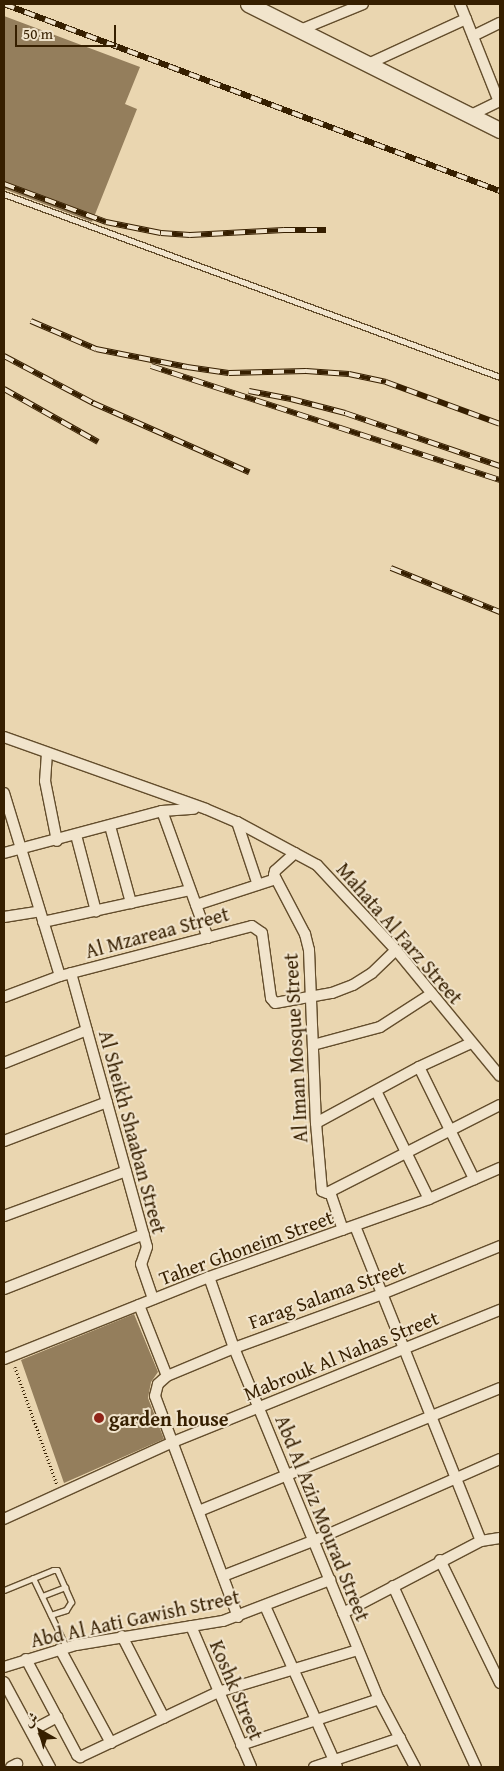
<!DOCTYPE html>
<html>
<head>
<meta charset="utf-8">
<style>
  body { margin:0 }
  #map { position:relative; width:504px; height:1771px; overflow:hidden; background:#ead6b0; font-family:"Gentium Book Plus",Amiri,serif }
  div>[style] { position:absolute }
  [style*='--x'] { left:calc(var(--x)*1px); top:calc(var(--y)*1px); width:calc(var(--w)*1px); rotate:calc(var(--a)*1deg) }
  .building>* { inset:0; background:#947e5c }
  .path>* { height:2.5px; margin-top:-1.25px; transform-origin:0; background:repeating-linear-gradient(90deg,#361f00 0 1px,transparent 0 3.5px) }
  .roads { filter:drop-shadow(1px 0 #634d2c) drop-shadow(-1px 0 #634d2c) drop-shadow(0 1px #634d2c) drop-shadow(0 -1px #634d2c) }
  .lane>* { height:5px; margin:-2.5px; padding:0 2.5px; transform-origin:2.5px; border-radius:2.5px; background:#f1e4cc }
  .street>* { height:10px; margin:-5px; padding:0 5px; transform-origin:5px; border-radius:5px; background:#f1e4cc }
  .secondary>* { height:15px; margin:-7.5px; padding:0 7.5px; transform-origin:7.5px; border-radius:7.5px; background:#f1e4cc }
  .rail>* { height:5.5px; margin-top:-2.75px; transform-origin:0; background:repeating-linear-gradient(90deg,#f1e4cc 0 11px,#361f00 0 22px); box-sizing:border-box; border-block:1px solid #361f00 }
  .dots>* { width:14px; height:14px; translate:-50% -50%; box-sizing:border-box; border:2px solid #f1e4cc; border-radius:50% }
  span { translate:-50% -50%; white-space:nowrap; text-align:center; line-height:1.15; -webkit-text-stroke:4px #f1e4cc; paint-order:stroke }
  .street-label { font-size:20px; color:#361f00 }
  .poi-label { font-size:20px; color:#361f00; font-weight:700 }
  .left { translate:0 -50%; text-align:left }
  .frame { position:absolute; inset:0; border:5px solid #361f00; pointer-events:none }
  .north { position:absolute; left:15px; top:1706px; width:50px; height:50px; -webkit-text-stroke:4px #f1e4cc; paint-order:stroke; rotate:322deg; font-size:14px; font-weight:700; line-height:20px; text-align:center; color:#361f00 }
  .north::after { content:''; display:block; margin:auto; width:18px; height:22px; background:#361f00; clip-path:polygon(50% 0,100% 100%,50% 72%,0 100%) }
  .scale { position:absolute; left:15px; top:25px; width:101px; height:22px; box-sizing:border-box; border:2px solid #361f00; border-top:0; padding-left:6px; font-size:15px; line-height:18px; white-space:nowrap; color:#361f00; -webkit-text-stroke:4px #f1e4cc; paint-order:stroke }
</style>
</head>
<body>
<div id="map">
  <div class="building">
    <div style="clip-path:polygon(4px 16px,140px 67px,125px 104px,137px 109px,92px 222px,4px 189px)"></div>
    <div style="clip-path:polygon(134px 1314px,158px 1372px,151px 1382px,148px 1398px,164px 1439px,64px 1483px,21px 1360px)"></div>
  </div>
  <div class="path">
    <div style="--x:15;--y:1367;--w:124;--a:70.3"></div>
  </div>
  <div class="roads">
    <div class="lane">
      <div style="--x:4;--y:194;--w:529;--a:20.25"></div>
      <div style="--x:33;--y:1578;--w:76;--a:64.4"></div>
      <div style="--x:4;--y:1590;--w:53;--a:-22.2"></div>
      <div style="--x:53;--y:1570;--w:4;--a:0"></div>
      <div style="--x:57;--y:1570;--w:35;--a:66"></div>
      <div style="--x:71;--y:1602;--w:9;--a:122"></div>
      <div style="--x:66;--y:1610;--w:16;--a:162"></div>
      <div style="--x:42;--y:1596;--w:25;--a:-21"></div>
    </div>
    <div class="street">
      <div style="--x:460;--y:4;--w:105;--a:68.3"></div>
      <div style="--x:300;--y:30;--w:68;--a:-22.4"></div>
      <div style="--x:473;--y:36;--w:30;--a:-26"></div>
      <div style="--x:368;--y:64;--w:108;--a:-24.7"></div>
      <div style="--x:471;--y:115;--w:32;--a:-26"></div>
      <div style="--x:4;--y:737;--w:214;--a:19.6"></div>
      <div style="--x:206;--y:809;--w:34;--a:23"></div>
      <div style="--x:237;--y:822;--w:91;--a:28.3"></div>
      <div style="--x:317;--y:865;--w:116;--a:47.1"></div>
      <div style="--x:396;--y:950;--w:163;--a:50.5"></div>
      <div style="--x:47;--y:753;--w:28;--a:94"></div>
      <div style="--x:45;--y:781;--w:61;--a:78.7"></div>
      <div style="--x:4;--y:793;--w:191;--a:73"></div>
      <div style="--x:162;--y:811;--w:135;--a:70.1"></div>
      <div style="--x:237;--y:822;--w:66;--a:71.6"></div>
      <div style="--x:110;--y:826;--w:80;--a:74.7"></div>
      <div style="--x:76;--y:835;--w:79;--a:75.3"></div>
      <div style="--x:4;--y:853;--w:163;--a:-14.9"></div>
      <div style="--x:162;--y:811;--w:32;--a:-4"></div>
      <div style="--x:295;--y:853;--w:27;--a:138"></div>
      <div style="--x:275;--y:871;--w:4;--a:104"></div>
      <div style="--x:274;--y:875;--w:67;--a:62.3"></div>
      <div style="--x:305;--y:934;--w:16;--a:76"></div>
      <div style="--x:309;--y:950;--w:173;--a:87.7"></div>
      <div style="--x:316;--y:1123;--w:68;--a:85"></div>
      <div style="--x:322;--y:1191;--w:5;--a:22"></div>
      <div style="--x:327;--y:1193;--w:194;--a:-27"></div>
      <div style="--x:196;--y:905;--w:84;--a:-18"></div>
      <div style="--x:4;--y:917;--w:36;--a:-9"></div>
      <div style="--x:43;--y:922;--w:150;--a:-12.3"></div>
      <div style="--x:71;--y:973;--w:284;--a:74.5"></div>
      <div style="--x:147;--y:1247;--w:18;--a:109"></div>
      <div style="--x:141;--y:1264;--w:37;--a:71"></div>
      <div style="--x:4;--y:997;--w:60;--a:-20.6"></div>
      <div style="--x:60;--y:976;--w:198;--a:-14.6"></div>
      <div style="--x:252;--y:926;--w:12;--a:35"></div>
      <div style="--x:262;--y:933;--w:66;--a:82.1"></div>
      <div style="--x:271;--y:998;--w:6;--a:51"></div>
      <div style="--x:275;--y:1003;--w:58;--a:-10"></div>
      <div style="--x:332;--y:993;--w:22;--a:-21"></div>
      <div style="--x:353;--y:985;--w:22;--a:-32"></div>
      <div style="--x:372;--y:973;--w:33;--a:-44"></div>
      <div style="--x:313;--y:1045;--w:69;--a:-15"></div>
      <div style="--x:380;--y:1027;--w:61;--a:-32.9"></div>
      <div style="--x:4;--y:1063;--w:89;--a:-21.7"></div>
      <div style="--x:419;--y:1067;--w:125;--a:63.8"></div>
      <div style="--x:376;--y:1091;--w:120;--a:63.9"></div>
      <div style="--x:316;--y:1123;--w:117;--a:-28.5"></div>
      <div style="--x:419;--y:1067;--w:57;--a:-24.8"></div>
      <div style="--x:4;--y:1141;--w:110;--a:-20.7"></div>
      <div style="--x:330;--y:1192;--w:40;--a:71.1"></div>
      <div style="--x:4;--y:1216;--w:130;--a:-20.2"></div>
      <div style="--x:355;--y:1226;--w:339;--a:68.2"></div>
      <div style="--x:209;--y:1277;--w:75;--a:70.6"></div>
      <div style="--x:234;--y:1348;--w:380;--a:67.6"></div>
      <div style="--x:379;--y:1699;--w:77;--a:62.1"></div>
      <div style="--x:4;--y:1289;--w:150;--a:-21.4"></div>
      <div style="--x:139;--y:1305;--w:76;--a:68.5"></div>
      <div style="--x:4;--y:1359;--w:221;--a:-21.8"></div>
      <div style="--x:209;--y:1277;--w:233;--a:-19.5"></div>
      <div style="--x:429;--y:1199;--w:77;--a:-23.6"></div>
      <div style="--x:199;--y:1511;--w:325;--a:-22.2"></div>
      <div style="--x:4;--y:1519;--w:186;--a:-24.5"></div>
      <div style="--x:173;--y:1442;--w:353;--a:-22"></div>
      <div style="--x:440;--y:1560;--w:137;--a:64"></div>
      <div style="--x:223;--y:1576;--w:97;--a:-21.3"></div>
      <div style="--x:313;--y:1541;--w:204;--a:-23.7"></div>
      <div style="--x:393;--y:1586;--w:199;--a:65.4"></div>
      <div style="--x:265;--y:1606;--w:176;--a:65.9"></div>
      <div style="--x:343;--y:1613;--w:156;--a:-27.6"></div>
      <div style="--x:481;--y:1541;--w:19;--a:-9"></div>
      <div style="--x:238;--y:1617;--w:236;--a:-110.6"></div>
      <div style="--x:155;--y:1396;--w:12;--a:-76"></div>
      <div style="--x:158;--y:1384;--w:12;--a:-42"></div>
      <div style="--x:167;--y:1376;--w:73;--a:-22.7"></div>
      <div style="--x:234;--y:1348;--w:158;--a:-20"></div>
      <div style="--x:382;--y:1294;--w:127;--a:-22.1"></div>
      <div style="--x:191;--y:1626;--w:153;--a:66.9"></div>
      <div style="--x:122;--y:1636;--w:92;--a:62.9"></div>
      <div style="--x:60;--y:1649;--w:107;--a:61.5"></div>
      <div style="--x:26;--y:1659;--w:109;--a:62"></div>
      <div style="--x:77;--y:1755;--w:4;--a:34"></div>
      <div style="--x:80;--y:1757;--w:153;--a:-25.2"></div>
      <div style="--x:218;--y:1692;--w:146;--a:-16.7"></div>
      <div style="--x:4;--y:1667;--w:75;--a:-17"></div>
      <div style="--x:76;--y:1645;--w:149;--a:-9.3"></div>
      <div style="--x:223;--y:1621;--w:115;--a:-21"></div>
      <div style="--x:4;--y:1682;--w:97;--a:61.6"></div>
      <div style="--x:31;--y:1731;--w:30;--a:-28"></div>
      <div style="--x:241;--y:1745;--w:145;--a:-18.4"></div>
      <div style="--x:11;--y:1767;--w:7;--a:-27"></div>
      <div style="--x:314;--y:1767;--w:91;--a:-18.6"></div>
    </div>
    <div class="secondary">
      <div style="--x:248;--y:4;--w:282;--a:26.6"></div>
    </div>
  </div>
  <div class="rail">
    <div style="--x:4;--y:4;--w:530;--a:20.66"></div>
    <div style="--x:4;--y:184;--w:109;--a:20.4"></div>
    <div style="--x:106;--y:222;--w:56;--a:11.3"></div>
    <div style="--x:161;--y:233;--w:29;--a:4"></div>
    <div style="--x:190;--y:235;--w:94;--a:-3"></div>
    <div style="--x:284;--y:230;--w:42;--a:0"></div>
    <div style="--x:31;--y:321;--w:71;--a:23.3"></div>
    <div style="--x:96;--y:349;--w:93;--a:11.2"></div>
    <div style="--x:187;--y:367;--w:42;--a:8.1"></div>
    <div style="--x:229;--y:373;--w:77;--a:-1.5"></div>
    <div style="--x:306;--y:371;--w:43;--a:4"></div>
    <div style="--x:349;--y:374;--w:38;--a:12"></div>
    <div style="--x:386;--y:382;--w:121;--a:20.2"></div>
    <div style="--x:4;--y:356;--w:101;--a:27.8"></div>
    <div style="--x:93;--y:403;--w:171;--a:23.9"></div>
    <div style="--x:151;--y:366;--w:367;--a:18.1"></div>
    <div style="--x:4;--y:389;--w:108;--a:29.4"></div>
    <div style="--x:249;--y:391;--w:43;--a:10.8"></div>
    <div style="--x:291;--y:399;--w:56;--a:14.5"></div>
    <div style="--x:345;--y:413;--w:164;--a:18.9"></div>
    <div style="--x:391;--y:568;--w:118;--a:22"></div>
  </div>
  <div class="dots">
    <div style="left:99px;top:1418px;background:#8f2418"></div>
  </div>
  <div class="street-label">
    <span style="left:157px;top:932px;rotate:-15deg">Al Mzareaa Street</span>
    <span style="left:400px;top:933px;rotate:49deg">Mahata Al Farz Street</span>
    <span style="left:295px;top:1048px;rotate:-93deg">Al Iman Mosque Street</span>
    <span style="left:133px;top:1132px;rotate:75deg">Al Sheikh Shaaban Street</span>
    <span style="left:246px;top:1247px;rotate:-20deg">Taher Ghoneim Street</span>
    <span style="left:327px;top:1294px;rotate:-20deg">Farag Salama Street</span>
    <span style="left:341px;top:1355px;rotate:-22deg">Mabrouk Al Nahas Street</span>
    <span style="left:323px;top:1518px;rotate:68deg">Abd Al Aziz Mourad Street</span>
    <span style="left:135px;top:1618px;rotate:-12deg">Abd Al Aati Gawish Street</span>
    <span style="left:237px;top:1690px;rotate:67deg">Koshk Street</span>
  </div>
  <div class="poi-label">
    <span class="left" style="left:109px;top:1418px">garden house</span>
  </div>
  <div class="frame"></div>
  <div class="north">ش</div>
  <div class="scale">50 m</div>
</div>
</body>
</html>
